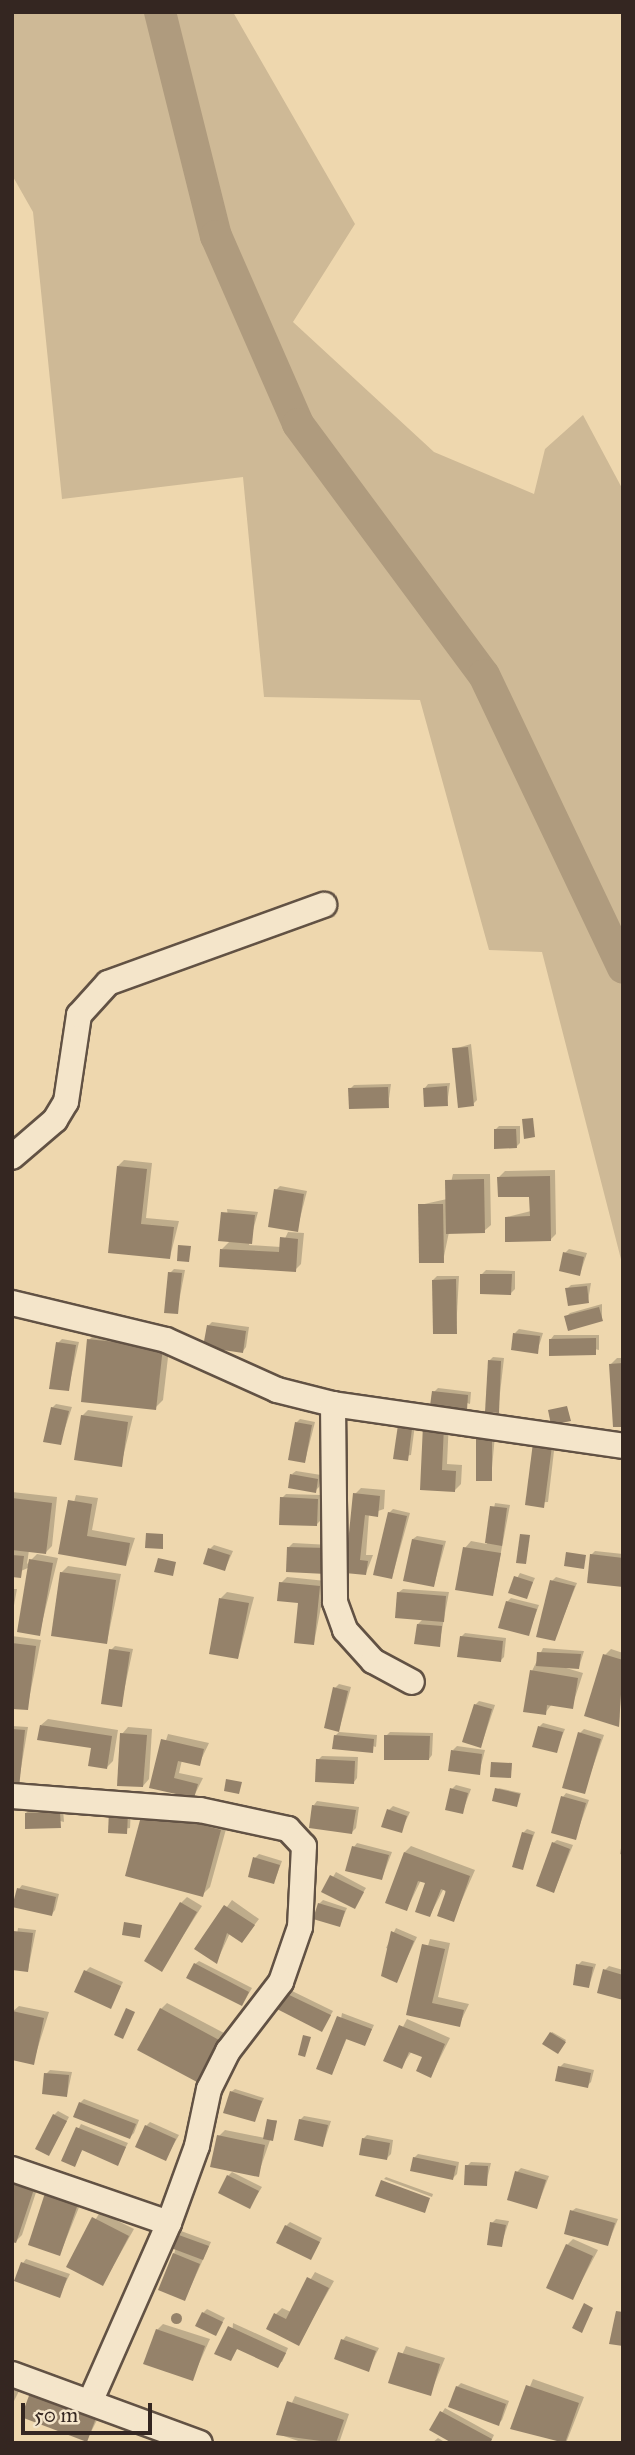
<!DOCTYPE html>
<html>
<head>
<meta charset="utf-8">
<style>
	body { margin:0 }
	#map { position:relative; width:635px; height:2455px; overflow:hidden; background:#eed7ae; font-family:"IM FELL Great Primer",serif }
	div>[style] { position:absolute }
	.green>* { inset:0; background:#ceb996 }
	.shadow>* { inset:0; background:#0003 }
	.river>* { height:32px; margin:-16px; padding:0 16px; transform-origin:16px; border-radius:16px; background:#af9b7e }
	.building>* { inset:0; background:#95826a }
	.round { border-radius:50% }
	.roads { filter:drop-shadow(2px 0 #625244) drop-shadow(-2px 0 #625244) drop-shadow(0 2px #625244) drop-shadow(0 -2px #625244) }
	.minor>* { height:24px; margin:-12px; padding:0 12px; transform-origin:12px; border-radius:12px; background:#f4e5ca }
	span { translate:-50% -50%; white-space:nowrap; text-align:center; line-height:1.15; -webkit-text-stroke:6px #f4e5ca; paint-order:stroke }
	.frame { position:absolute; inset:0; border:14px solid #342621; pointer-events:none }
	.scale { position:absolute; left:21px; top:2403px; width:131px; height:32px; box-sizing:border-box; border:4px solid #342621; border-top:0; padding-left:9px; font-size:21px; line-height:24px; white-space:nowrap; color:#342621; -webkit-text-stroke:5px #f4e5ca; paint-order:stroke }
</style>
</head>
<body>
<div id="map">
	<div class="green">
		<i style="clip-path:polygon(12px 12px,233px 12px,355px 224px,293px 322px,434px 452px,534px 494px,545px 449px,583px 415px,623px 490px,623px 1267px,542px 952px,489px 950px,420px 700px,264px 697px,243px 477px,62px 499px,33px 212px,12px 175px)"></i>
	</div>
	<div class="shadow">
		<i style="clip-path:polygon(471px 1044px,477px 1100px,473px 1104px,454px 1049px)"></i>
		<i style="clip-path:polygon(450px 1083px,447px 1104px,425px 1088px,428px 1084px)"></i>
		<i style="clip-path:polygon(391px 1084px,388px 1106px,350px 1089px,354px 1085px)"></i>
		<i style="clip-path:polygon(499px 1126px,520px 1126px,520px 1143px,516px 1147px,495px 1130px)"></i>
		<i style="clip-path:polygon(124px 1160px,152px 1163px,146px 1218px,179px 1221px,170px 1257px,110px 1251px,118px 1166px)"></i>
		<i style="clip-path:polygon(555px 1170px,556px 1234px,550px 1240px,507px 1217px,531px 1211px,531px 1195px,499px 1177px,505px 1171px)"></i>
		<i style="clip-path:polygon(453px 1174px,490px 1174px,491px 1225px,484px 1231px,449px 1232px,443px 1261px,420px 1205px,447px 1199px)"></i>
		<i style="clip-path:polygon(280px 1186px,307px 1191px,297px 1230px,276px 1190px)"></i>
		<i style="clip-path:polygon(227px 1209px,258px 1212px,249px 1245px,281px 1247px,288px 1232px,304px 1233px,301px 1264px,295px 1270px,222px 1249px,231px 1240px)"></i>
		<i style="clip-path:polygon(569px 1249px,587px 1253px,580px 1274px,565px 1253px)"></i>
		<i style="clip-path:polygon(174px 1269px,185px 1270px,177px 1312px,170px 1273px)"></i>
		<i style="clip-path:polygon(486px 1270px,515px 1271px,515px 1289px,511px 1293px,482px 1274px)"></i>
		<i style="clip-path:polygon(437px 1276px,459px 1276px,456px 1332px,433px 1280px)"></i>
		<i style="clip-path:polygon(591px 1283px,588px 1301px,567px 1289px,571px 1285px)"></i>
		<i style="clip-path:polygon(602px 1304px,602px 1319px,566px 1317px,570px 1313px)"></i>
		<i style="clip-path:polygon(212px 1322px,249px 1327px,246px 1347px,243px 1351px,208px 1326px)"></i>
		<i style="clip-path:polygon(519px 1329px,543px 1333px,537px 1352px,515px 1333px)"></i>
		<i style="clip-path:polygon(97px 1332px,170px 1340px,163px 1400px,155px 1408px,89px 1340px)"></i>
		<i style="clip-path:polygon(554px 1335px,599px 1335px,599px 1350px,551px 1339px)"></i>
		<i style="clip-path:polygon(62px 1339px,79px 1342px,68px 1390px,58px 1343px)"></i>
		<i style="clip-path:polygon(493px 1357px,504px 1358px,498px 1411px,489px 1361px)"></i>
		<i style="clip-path:polygon(617px 1358px,623px 1358px,623px 1425px,611px 1364px)"></i>
		<i style="clip-path:polygon(438px 1388px,471px 1392px,470px 1404px,434px 1392px)"></i>
		<i style="clip-path:polygon(56px 1404px,72px 1407px,60px 1443px,52px 1408px)"></i>
		<i style="clip-path:polygon(88px 1410px,133px 1416px,121px 1465px,82px 1416px)"></i>
		<i style="clip-path:polygon(416px 1417px,411px 1455px,395px 1458px)"></i>
		<i style="clip-path:polygon(300px 1419px,315px 1422px,305px 1461px,296px 1423px)"></i>
		<i style="clip-path:polygon(449px 1420px,447px 1464px,462px 1465px,461px 1484px,455px 1490px,422px 1489px,425px 1426px)"></i>
		<i style="clip-path:polygon(556px 1434px,548px 1502px,527px 1503px)"></i>
		<i style="clip-path:polygon(481px 1435px,495px 1435px,491px 1479px,477px 1438px)"></i>
		<i style="clip-path:polygon(296px 1471px,321px 1475px,319px 1487px,315px 1491px,292px 1474px)"></i>
		<i style="clip-path:polygon(361px 1488px,385px 1490px,384px 1509px,369px 1514px,366px 1555px,373px 1555px,366px 1573px,347px 1572px,355px 1494px)"></i>
		<i style="clip-path:polygon(12px 1492px,57px 1497px,52px 1546px,46px 1552px,29px 1550px,27px 1564px,37px 1554px,58px 1558px,39px 1635px,30px 1567px,12px 1575px)"></i>
		<i style="clip-path:polygon(286px 1494px,321px 1495px,320px 1521px,316px 1525px,282px 1498px)"></i>
		<i style="clip-path:polygon(76px 1495px,98px 1498px,92px 1530px,135px 1538px,126px 1565px,60px 1553px)"></i>
		<i style="clip-path:polygon(495px 1503px,510px 1505px,493px 1594px,465px 1548px,471px 1541px,487px 1544px)"></i>
		<i style="clip-path:polygon(393px 1509px,410px 1513px,392px 1577px,389px 1513px)"></i>
		<i style="clip-path:polygon(417px 1536px,446px 1541px,434px 1585px,413px 1539px)"></i>
		<i style="clip-path:polygon(293px 1543px,330px 1545px,329px 1568px,289px 1547px)"></i>
		<i style="clip-path:polygon(214px 1545px,233px 1551px,225px 1569px,210px 1549px)"></i>
		<i style="clip-path:polygon(595px 1551px,623px 1554px,623px 1585px,591px 1555px)"></i>
		<i style="clip-path:polygon(68px 1566px,121px 1574px,107px 1642px,61px 1573px)"></i>
		<i style="clip-path:polygon(520px 1573px,535px 1578px,526px 1597px,510px 1591px)"></i>
		<i style="clip-path:polygon(287px 1577px,326px 1581px,314px 1643px,300px 1601px,281px 1583px)"></i>
		<i style="clip-path:polygon(556px 1577px,577px 1583px,554px 1640px,552px 1581px)"></i>
		<i style="clip-path:polygon(12px 1589px,17px 1589px,12px 1616px)"></i>
		<i style="clip-path:polygon(403px 1589px,449px 1592px,439px 1645px,418px 1624px,424px 1618px,399px 1592px)"></i>
		<i style="clip-path:polygon(227px 1592px,254px 1597px,238px 1658px,221px 1598px)"></i>
		<i style="clip-path:polygon(511px 1598px,539px 1605px,528px 1634px,507px 1602px)"></i>
		<i style="clip-path:polygon(465px 1633px,506px 1638px,504px 1657px,500px 1661px,461px 1637px)"></i>
		<i style="clip-path:polygon(12px 1636px,41px 1640px,27px 1709px,12px 1707px)"></i>
		<i style="clip-path:polygon(115px 1646px,133px 1649px,121px 1705px,111px 1650px)"></i>
		<i style="clip-path:polygon(543px 1648px,584px 1651px,579px 1667px,556px 1665px,583px 1673px,572px 1707px,552px 1704px,545px 1713px,532px 1671px)"></i>
		<i style="clip-path:polygon(611px 1649px,623px 1653px,619px 1725px,605px 1655px)"></i>
		<i style="clip-path:polygon(339px 1684px,351px 1687px,339px 1730px,335px 1688px)"></i>
		<i style="clip-path:polygon(479px 1701px,495px 1705px,481px 1746px,475px 1705px)"></i>
		<i style="clip-path:polygon(48px 1719px,118px 1730px,113px 1761px,107px 1767px,93px 1747px,41px 1725px)"></i>
		<i style="clip-path:polygon(543px 1723px,565px 1729px,556px 1751px,540px 1726px)"></i>
		<i style="clip-path:polygon(12px 1726px,28px 1727px,18px 1786px,12px 1786px)"></i>
		<i style="clip-path:polygon(128px 1727px,152px 1729px,149px 1779px,143px 1786px,122px 1734px)"></i>
		<i style="clip-path:polygon(584px 1729px,604px 1735px,584px 1792px,580px 1733px)"></i>
		<i style="clip-path:polygon(339px 1732px,377px 1735px,376px 1747px,335px 1736px)"></i>
		<i style="clip-path:polygon(390px 1732px,433px 1733px,432px 1755px,429px 1759px,386px 1736px)"></i>
		<i style="clip-path:polygon(168px 1734px,209px 1743px,199px 1764px,182px 1760px,179px 1773px,203px 1778px,194px 1796px,151px 1787px)"></i>
		<i style="clip-path:polygon(457px 1746px,485px 1750px,479px 1773px,453px 1750px)"></i>
		<i style="clip-path:polygon(322px 1756px,358px 1757px,357px 1778px,354px 1782px,318px 1760px)"></i>
		<i style="clip-path:polygon(456px 1785px,471px 1789px,462px 1813px,452px 1789px)"></i>
		<i style="clip-path:polygon(498px 1788px,521px 1793px,518px 1803px,517px 1805px)"></i>
		<i style="clip-path:polygon(566px 1793px,589px 1800px,575px 1838px,563px 1797px)"></i>
		<i style="clip-path:polygon(317px 1801px,359px 1807px,356px 1828px,352px 1832px,314px 1805px)"></i>
		<i style="clip-path:polygon(153px 1802px,228px 1822px,210px 1887px,202px 1895px)"></i>
		<i style="clip-path:polygon(393px 1806px,410px 1812px,401px 1831px,389px 1810px)"></i>
		<i style="clip-path:polygon(30px 1809px,63px 1809px,64px 1822px,26px 1813px)"></i>
		<i style="clip-path:polygon(131px 1809px,130px 1828px,110px 1831px)"></i>
		<i style="clip-path:polygon(527px 1829px,535px 1832px,522px 1868px,523px 1833px)"></i>
		<i style="clip-path:polygon(623px 1837px,623px 1855px,620px 1854px)"></i>
		<i style="clip-path:polygon(557px 1840px,573px 1845px,554px 1891px,553px 1843px)"></i>
		<i style="clip-path:polygon(357px 1843px,392px 1852px,382px 1878px,354px 1847px)"></i>
		<i style="clip-path:polygon(411px 1846px,475px 1870px,453px 1920px,444px 1888px,430px 1915px,427px 1882px,421px 1880px,407px 1909px,405px 1852px)"></i>
		<i style="clip-path:polygon(259px 1854px,282px 1861px,274px 1882px,255px 1858px)"></i>
		<i style="clip-path:polygon(336px 1872px,366px 1888px,354px 1907px,324px 1892px)"></i>
		<i style="clip-path:polygon(22px 1885px,59px 1894px,55px 1910px,52px 1914px,19px 1889px)"></i>
		<i style="clip-path:polygon(187px 1897px,202px 1906px,162px 1969px,181px 1903px)"></i>
		<i style="clip-path:polygon(232px 1900px,259px 1919px,242px 1941px,230px 1933px,217px 1961px,197px 1948px)"></i>
		<i style="clip-path:polygon(323px 1900px,347px 1908px,340px 1925px,319px 1904px)"></i>
		<i style="clip-path:polygon(18px 1928px,36px 1930px,28px 1970px,12px 1968px)"></i>
		<i style="clip-path:polygon(396px 1928px,417px 1937px,396px 1981px,393px 1951px,386px 1948px)"></i>
		<i style="clip-path:polygon(430px 1939px,450px 1943px,438px 1997px,469px 2004px,459px 2025px,408px 2013px)"></i>
		<i style="clip-path:polygon(199px 1961px,252px 1988px,245px 2000px,242px 2004px,195px 1964px)"></i>
		<i style="clip-path:polygon(582px 1961px,596px 1964px,589px 1986px,578px 1965px)"></i>
		<i style="clip-path:polygon(609px 1966px,623px 1970px,623px 1998px,605px 1970px)"></i>
		<i style="clip-path:polygon(90px 1967px,123px 1982px,110px 2007px,86px 1971px)"></i>
		<i style="clip-path:polygon(288px 1989px,333px 2011px,322px 2030px,277px 2007px)"></i>
		<i style="clip-path:polygon(167px 2003px,224px 2033px,196px 2080px,161px 2009px)"></i>
		<i style="clip-path:polygon(19px 2006px,49px 2012px,33px 2063px,12px 2012px)"></i>
		<i style="clip-path:polygon(342px 2013px,374px 2025px,365px 2044px,347px 2038px,332px 2073px)"></i>
		<i style="clip-path:polygon(407px 2019px,450px 2038px,431px 2076px,424px 2056px,412px 2051px,401px 2067px,386px 2060px)"></i>
		<i style="clip-path:polygon(552px 2032px,566px 2040px,559px 2050px,551px 2033px)"></i>
		<i style="clip-path:polygon(564px 2063px,594px 2070px,591px 2082px,587px 2086px,560px 2067px)"></i>
		<i style="clip-path:polygon(50px 2070px,72px 2072px,67px 2095px,46px 2074px)"></i>
		<i style="clip-path:polygon(235px 2089px,264px 2098px,254px 2120px,231px 2092px)"></i>
		<i style="clip-path:polygon(84px 2099px,139px 2120px,134px 2133px,130px 2137px,80px 2103px)"></i>
		<i style="clip-path:polygon(58px 2111px,69px 2117px,49px 2154px,54px 2115px)"></i>
		<i style="clip-path:polygon(304px 2116px,331px 2121px,323px 2145px,300px 2120px)"></i>
		<i style="clip-path:polygon(268px 2120px,277px 2120px,258px 2175px,219px 2136px,225px 2130px,265px 2138px)"></i>
		<i style="clip-path:polygon(150px 2122px,179px 2135px,166px 2158px,146px 2126px)"></i>
		<i style="clip-path:polygon(81px 2124px,128px 2143px,117px 2164px,83px 2149px,74px 2165px,63px 2160px)"></i>
		<i style="clip-path:polygon(367px 2135px,393px 2140px,391px 2154px,387px 2158px,363px 2139px)"></i>
		<i style="clip-path:polygon(418px 2154px,459px 2162px,457px 2174px,453px 2178px,414px 2158px)"></i>
		<i style="clip-path:polygon(471px 2162px,491px 2163px,486px 2184px,467px 2166px)"></i>
		<i style="clip-path:polygon(521px 2168px,549px 2176px,537px 2207px,517px 2172px)"></i>
		<i style="clip-path:polygon(232px 2172px,262px 2187px,250px 2206px,228px 2176px)"></i>
		<i style="clip-path:polygon(42px 2174px,22px 2235px,16px 2241px,12px 2203px)"></i>
		<i style="clip-path:polygon(386px 2177px,433px 2194px,432px 2197px,384px 2179px)"></i>
		<i style="clip-path:polygon(54px 2185px,84px 2195px,60px 2254px)"></i>
		<i style="clip-path:polygon(576px 2208px,618px 2219px,608px 2244px,572px 2211px)"></i>
		<i style="clip-path:polygon(100px 2212px,134px 2229px,103px 2284px,68px 2266px)"></i>
		<i style="clip-path:polygon(496px 2219px,509px 2221px,501px 2245px,492px 2223px)"></i>
		<i style="clip-path:polygon(290px 2222px,322px 2238px,311px 2258px,286px 2226px)"></i>
		<i style="clip-path:polygon(181px 2231px,211px 2242px,185px 2299px,174px 2254px)"></i>
		<i style="clip-path:polygon(573px 2239px,598px 2250px,573px 2297px,567px 2245px)"></i>
		<i style="clip-path:polygon(26px 2259px,70px 2274px,59px 2296px,23px 2263px)"></i>
		<i style="clip-path:polygon(315px 2272px,334px 2281px,299px 2343px,276px 2314px,282px 2308px,291px 2312px)"></i>
		<i style="clip-path:polygon(207px 2309px,225px 2318px,215px 2334px,203px 2313px)"></i>
		<i style="clip-path:polygon(233px 2323px,288px 2348px,282px 2362px,238px 2347px,230px 2359px)"></i>
		<i style="clip-path:polygon(163px 2324px,210px 2339px,192px 2379px,157px 2330px)"></i>
		<i style="clip-path:polygon(346px 2336px,379px 2348px,368px 2370px,343px 2340px)"></i>
		<i style="clip-path:polygon(406px 2346px,445px 2358px,430px 2394px,390px 2382px)"></i>
		<i style="clip-path:polygon(533px 2379px,584px 2397px,566px 2443px,513px 2428px)"></i>
		<i style="clip-path:polygon(461px 2383px,509px 2401px,502px 2420px,498px 2424px,457px 2387px)"></i>
		<i style="clip-path:polygon(12px 2386px,20px 2389px,12px 2405px)"></i>
		<i style="clip-path:polygon(295px 2396px,349px 2414px,339px 2443px,304px 2443px,278px 2434px)"></i>
		<i style="clip-path:polygon(445px 2408px,494px 2435px,490px 2443px,455px 2443px,431px 2430px)"></i>
		<i style="clip-path:polygon(101px 2412px,87px 2440px,23px 2416px)"></i>
		<i style="clip-path:polygon(438px 2438px,446px 2443px,432px 2443px)"></i>
	</div>
	<div class="river">
		<i style="left:160px;top:12px;width:231px;rotate:76deg"></i>
		<i style="left:216px;top:236px;width:205px;rotate:66.4deg"></i>
		<i style="left:298px;top:424px;width:312px;rotate:53.5deg"></i>
		<i style="left:484px;top:675px;width:324px;rotate:64.6deg"></i>
	</div>
	<div class="building">
		<i style="clip-path:polygon(468px 1047px,474px 1106px,458px 1108px,452px 1048px)"></i>
		<i style="clip-path:polygon(447px 1086px,448px 1106px,424px 1107px,423px 1088px)"></i>
		<i style="clip-path:polygon(388px 1087px,389px 1108px,349px 1109px,348px 1088px)"></i>
		<i style="clip-path:polygon(533px 1118px,535px 1137px,524px 1139px,522px 1119px)"></i>
		<i style="clip-path:polygon(494px 1129px,516px 1129px,517px 1148px,494px 1149px)"></i>
		<i style="clip-path:polygon(117px 1166px,147px 1169px,141px 1224px,174px 1227px,170px 1259px,108px 1253px)"></i>
		<i style="clip-path:polygon(550px 1176px,551px 1241px,505px 1242px,505px 1217px,530px 1216px,529px 1197px,498px 1197px,497px 1177px)"></i>
		<i style="clip-path:polygon(484px 1179px,485px 1233px,446px 1234px,445px 1180px)"></i>
		<i style="clip-path:polygon(274px 1189px,304px 1194px,298px 1232px,268px 1227px)"></i>
		<i style="clip-path:polygon(418px 1204px,443px 1204px,444px 1263px,419px 1263px)"></i>
		<i style="clip-path:polygon(221px 1212px,255px 1215px,252px 1244px,218px 1241px)"></i>
		<i style="clip-path:polygon(280px 1237px,298px 1239px,296px 1272px,219px 1267px,220px 1249px,279px 1252px)"></i>
		<i style="clip-path:polygon(178px 1245px,191px 1246px,189px 1262px,177px 1261px)"></i>
		<i style="clip-path:polygon(563px 1252px,584px 1257px,580px 1276px,559px 1271px)"></i>
		<i style="clip-path:polygon(168px 1272px,182px 1273px,178px 1314px,164px 1313px)"></i>
		<i style="clip-path:polygon(480px 1274px,512px 1274px,511px 1295px,480px 1294px)"></i>
		<i style="clip-path:polygon(456px 1279px,457px 1334px,433px 1334px,432px 1280px)"></i>
		<i style="clip-path:polygon(587px 1286px,589px 1303px,568px 1306px,565px 1288px)"></i>
		<i style="clip-path:polygon(599px 1307px,603px 1321px,568px 1331px,564px 1316px)"></i>
		<i style="clip-path:polygon(207px 1325px,246px 1331px,243px 1353px,203px 1347px)"></i>
		<i style="clip-path:polygon(513px 1333px,540px 1336px,538px 1354px,511px 1350px)"></i>
		<i style="clip-path:polygon(596px 1338px,596px 1355px,549px 1356px,549px 1339px)"></i>
		<i style="clip-path:polygon(87px 1339px,163px 1347px,156px 1410px,81px 1402px)"></i>
		<i style="clip-path:polygon(56px 1342px,76px 1345px,69px 1391px,49px 1389px)"></i>
		<i style="clip-path:polygon(488px 1360px,501px 1361px,499px 1413px,485px 1412px)"></i>
		<i style="clip-path:polygon(623px 1363px,623px 1427px,613px 1427px,609px 1364px)"></i>
		<i style="clip-path:polygon(432px 1391px,468px 1395px,467px 1410px,430px 1406px)"></i>
		<i style="clip-path:polygon(567px 1406px,571px 1421px,551px 1425px,548px 1410px)"></i>
		<i style="clip-path:polygon(51px 1407px,69px 1411px,61px 1445px,43px 1442px)"></i>
		<i style="clip-path:polygon(81px 1415px,128px 1422px,122px 1467px,74px 1460px)"></i>
		<i style="clip-path:polygon(399px 1418px,413px 1420px,408px 1461px,393px 1459px)"></i>
		<i style="clip-path:polygon(295px 1422px,312px 1425px,305px 1463px,288px 1460px)"></i>
		<i style="clip-path:polygon(423px 1425px,444px 1426px,442px 1470px,456px 1471px,455px 1492px,420px 1490px)"></i>
		<i style="clip-path:polygon(534px 1435px,553px 1438px,544px 1508px,525px 1505px)"></i>
		<i style="clip-path:polygon(476px 1438px,492px 1438px,492px 1481px,476px 1481px)"></i>
		<i style="clip-path:polygon(290px 1474px,318px 1479px,316px 1493px,288px 1488px)"></i>
		<i style="clip-path:polygon(353px 1493px,380px 1496px,378px 1517px,365px 1515px,360px 1560px,368px 1561px,366px 1575px,345px 1573px)"></i>
		<i style="clip-path:polygon(280px 1497px,318px 1499px,317px 1526px,279px 1525px)"></i>
		<i style="clip-path:polygon(12px 1498px,52px 1503px,46px 1554px,12px 1550px)"></i>
		<i style="clip-path:polygon(68px 1500px,92px 1504px,87px 1536px,130px 1543px,126px 1566px,58px 1554px)"></i>
		<i style="clip-path:polygon(490px 1506px,507px 1508px,502px 1546px,485px 1543px)"></i>
		<i style="clip-path:polygon(388px 1512px,407px 1516px,392px 1579px,373px 1575px)"></i>
		<i style="clip-path:polygon(146px 1533px,163px 1534px,163px 1549px,145px 1548px)"></i>
		<i style="clip-path:polygon(520px 1534px,530px 1535px,526px 1564px,516px 1563px)"></i>
		<i style="clip-path:polygon(412px 1539px,443px 1545px,434px 1587px,403px 1581px)"></i>
		<i style="clip-path:polygon(287px 1547px,327px 1548px,326px 1574px,286px 1572px)"></i>
		<i style="clip-path:polygon(463px 1547px,501px 1553px,493px 1596px,455px 1590px)"></i>
		<i style="clip-path:polygon(208px 1548px,230px 1555px,225px 1571px,203px 1564px)"></i>
		<i style="clip-path:polygon(566px 1552px,586px 1555px,584px 1569px,564px 1566px)"></i>
		<i style="clip-path:polygon(590px 1554px,623px 1558px,623px 1587px,587px 1583px)"></i>
		<i style="clip-path:polygon(12px 1555px,24px 1556px,21px 1578px,12px 1577px)"></i>
		<i style="clip-path:polygon(158px 1558px,176px 1562px,173px 1576px,154px 1572px)"></i>
		<i style="clip-path:polygon(29px 1559px,53px 1563px,40px 1636px,17px 1632px)"></i>
		<i style="clip-path:polygon(60px 1572px,116px 1580px,107px 1644px,51px 1636px)"></i>
		<i style="clip-path:polygon(514px 1576px,533px 1582px,527px 1599px,508px 1593px)"></i>
		<i style="clip-path:polygon(550px 1580px,575px 1586px,555px 1641px,536px 1637px)"></i>
		<i style="clip-path:polygon(279px 1582px,320px 1586px,314px 1645px,294px 1643px,298px 1603px,277px 1601px)"></i>
		<i style="clip-path:polygon(397px 1592px,446px 1596px,444px 1622px,395px 1618px)"></i>
		<i style="clip-path:polygon(219px 1598px,249px 1603px,238px 1659px,209px 1654px)"></i>
		<i style="clip-path:polygon(506px 1601px,537px 1609px,529px 1636px,498px 1628px)"></i>
		<i style="clip-path:polygon(417px 1624px,442px 1626px,440px 1647px,414px 1644px)"></i>
		<i style="clip-path:polygon(460px 1636px,503px 1641px,501px 1662px,457px 1657px)"></i>
		<i style="clip-path:polygon(12px 1643px,36px 1646px,28px 1710px,12px 1709px)"></i>
		<i style="clip-path:polygon(109px 1649px,130px 1652px,122px 1707px,101px 1704px)"></i>
		<i style="clip-path:polygon(537px 1652px,581px 1654px,579px 1669px,536px 1666px)"></i>
		<i style="clip-path:polygon(603px 1654px,623px 1660px,619px 1727px,584px 1716px)"></i>
		<i style="clip-path:polygon(530px 1670px,578px 1678px,573px 1709px,547px 1705px,546px 1715px,523px 1712px)"></i>
		<i style="clip-path:polygon(333px 1687px,348px 1691px,339px 1732px,324px 1728px)"></i>
		<i style="clip-path:polygon(474px 1704px,492px 1709px,481px 1748px,462px 1742px)"></i>
		<i style="clip-path:polygon(40px 1725px,112px 1736px,107px 1769px,88px 1766px,91px 1748px,37px 1740px)"></i>
		<i style="clip-path:polygon(538px 1726px,563px 1732px,557px 1753px,532px 1747px)"></i>
		<i style="clip-path:polygon(12px 1729px,25px 1730px,19px 1788px,12px 1787px)"></i>
		<i style="clip-path:polygon(578px 1732px,601px 1739px,585px 1794px,562px 1788px)"></i>
		<i style="clip-path:polygon(120px 1733px,147px 1735px,143px 1787px,117px 1786px)"></i>
		<i style="clip-path:polygon(334px 1735px,374px 1739px,373px 1753px,332px 1749px)"></i>
		<i style="clip-path:polygon(384px 1735px,430px 1736px,429px 1760px,384px 1760px)"></i>
		<i style="clip-path:polygon(161px 1739px,204px 1749px,200px 1766px,178px 1761px,174px 1778px,198px 1784px,194px 1798px,149px 1788px)"></i>
		<i style="clip-path:polygon(451px 1750px,482px 1754px,480px 1775px,448px 1771px)"></i>
		<i style="clip-path:polygon(316px 1759px,355px 1761px,354px 1784px,315px 1782px)"></i>
		<i style="clip-path:polygon(491px 1762px,512px 1763px,511px 1778px,490px 1777px)"></i>
		<i style="clip-path:polygon(226px 1779px,242px 1782px,239px 1794px,224px 1791px)"></i>
		<i style="clip-path:polygon(450px 1788px,468px 1793px,463px 1814px,445px 1810px)"></i>
		<i style="clip-path:polygon(495px 1788px,520px 1794px,517px 1807px,492px 1801px)"></i>
		<i style="clip-path:polygon(561px 1796px,586px 1803px,576px 1840px,551px 1833px)"></i>
		<i style="clip-path:polygon(312px 1805px,356px 1810px,352px 1834px,309px 1828px)"></i>
		<i style="clip-path:polygon(143px 1809px,221px 1830px,203px 1897px,125px 1876px)"></i>
		<i style="clip-path:polygon(387px 1809px,407px 1816px,402px 1833px,381px 1827px)"></i>
		<i style="clip-path:polygon(109px 1811px,128px 1812px,127px 1834px,108px 1833px)"></i>
		<i style="clip-path:polygon(60px 1812px,61px 1828px,25px 1829px,25px 1813px)"></i>
		<i style="clip-path:polygon(522px 1832px,533px 1835px,523px 1870px,512px 1867px)"></i>
		<i style="clip-path:polygon(552px 1842px,570px 1849px,554px 1893px,536px 1886px)"></i>
		<i style="clip-path:polygon(352px 1846px,389px 1855px,382px 1880px,345px 1871px)"></i>
		<i style="clip-path:polygon(404px 1852px,470px 1876px,454px 1922px,437px 1916px,446px 1891px,441px 1889px,430px 1917px,415px 1912px,425px 1883px,418px 1881px,407px 1911px,385px 1903px)"></i>
		<i style="clip-path:polygon(253px 1857px,280px 1865px,274px 1884px,248px 1877px)"></i>
		<i style="clip-path:polygon(330px 1875px,364px 1892px,355px 1909px,321px 1892px)"></i>
		<i style="clip-path:polygon(17px 1888px,56px 1897px,52px 1916px,12px 1907px)"></i>
		<i style="clip-path:polygon(180px 1902px,197px 1912px,162px 1972px,144px 1961px)"></i>
		<i style="clip-path:polygon(318px 1903px,345px 1911px,340px 1927px,313px 1919px)"></i>
		<i style="clip-path:polygon(224px 1905px,255px 1925px,242px 1943px,227px 1933px,217px 1964px,194px 1949px)"></i>
		<i style="clip-path:polygon(124px 1922px,142px 1925px,140px 1938px,122px 1935px)"></i>
		<i style="clip-path:polygon(13px 1931px,33px 1933px,28px 1972px,12px 1970px)"></i>
		<i style="clip-path:polygon(391px 1931px,414px 1941px,397px 1983px,381px 1976px)"></i>
		<i style="clip-path:polygon(422px 1944px,445px 1949px,432px 2003px,464px 2010px,460px 2027px,406px 2015px)"></i>
		<i style="clip-path:polygon(194px 1963px,249px 1992px,242px 2006px,186px 1978px)"></i>
		<i style="clip-path:polygon(576px 1964px,593px 1967px,589px 1988px,573px 1985px)"></i>
		<i style="clip-path:polygon(603px 1969px,623px 1975px,623px 2000px,597px 1993px)"></i>
		<i style="clip-path:polygon(84px 1970px,121px 1986px,111px 2009px,74px 1992px)"></i>
		<i style="clip-path:polygon(283px 1992px,331px 2015px,322px 2032px,275px 2008px)"></i>
		<i style="clip-path:polygon(126px 2008px,135px 2012px,123px 2039px,114px 2035px)"></i>
		<i style="clip-path:polygon(160px 2008px,219px 2040px,197px 2082px,137px 2050px)"></i>
		<i style="clip-path:polygon(12px 2011px,44px 2018px,34px 2065px,12px 2060px)"></i>
		<i style="clip-path:polygon(337px 2016px,372px 2029px,365px 2046px,346px 2039px,332px 2075px,316px 2069px)"></i>
		<i style="clip-path:polygon(399px 2025px,445px 2044px,431px 2078px,416px 2071px,422px 2057px,409px 2052px,402px 2069px,383px 2061px)"></i>
		<i style="clip-path:polygon(550px 2032px,566px 2042px,558px 2054px,542px 2044px)"></i>
		<i style="clip-path:polygon(303px 2035px,311px 2037px,305px 2057px,298px 2055px)"></i>
		<i style="clip-path:polygon(558px 2066px,591px 2073px,588px 2088px,555px 2081px)"></i>
		<i style="clip-path:polygon(44px 2073px,69px 2075px,67px 2097px,42px 2094px)"></i>
		<i style="clip-path:polygon(230px 2091px,262px 2101px,255px 2122px,223px 2113px)"></i>
		<i style="clip-path:polygon(79px 2102px,136px 2124px,130px 2139px,73px 2117px)"></i>
		<i style="clip-path:polygon(53px 2114px,67px 2121px,49px 2156px,35px 2149px)"></i>
		<i style="clip-path:polygon(267px 2119px,277px 2121px,273px 2141px,263px 2139px)"></i>
		<i style="clip-path:polygon(299px 2119px,328px 2125px,323px 2147px,294px 2140px)"></i>
		<i style="clip-path:polygon(145px 2125px,176px 2139px,166px 2161px,135px 2147px)"></i>
		<i style="clip-path:polygon(76px 2127px,126px 2147px,118px 2166px,82px 2150px,75px 2167px,61px 2161px)"></i>
		<i style="clip-path:polygon(217px 2135px,265px 2145px,259px 2177px,210px 2167px)"></i>
		<i style="clip-path:polygon(362px 2138px,390px 2143px,387px 2160px,359px 2155px)"></i>
		<i style="clip-path:polygon(413px 2157px,456px 2166px,453px 2180px,410px 2171px)"></i>
		<i style="clip-path:polygon(465px 2165px,488px 2166px,487px 2186px,464px 2185px)"></i>
		<i style="clip-path:polygon(515px 2171px,546px 2180px,537px 2209px,507px 2200px)"></i>
		<i style="clip-path:polygon(12px 2172px,37px 2180px,16px 2243px,12px 2242px)"></i>
		<i style="clip-path:polygon(227px 2175px,259px 2191px,250px 2209px,218px 2193px)"></i>
		<i style="clip-path:polygon(381px 2180px,430px 2198px,425px 2213px,375px 2196px)"></i>
		<i style="clip-path:polygon(46px 2190px,79px 2201px,60px 2256px,28px 2245px)"></i>
		<i style="clip-path:polygon(570px 2210px,615px 2223px,608px 2246px,564px 2234px)"></i>
		<i style="clip-path:polygon(92px 2217px,129px 2236px,103px 2286px,66px 2267px)"></i>
		<i style="clip-path:polygon(490px 2222px,506px 2225px,502px 2247px,487px 2245px)"></i>
		<i style="clip-path:polygon(285px 2225px,320px 2242px,311px 2260px,276px 2243px)"></i>
		<i style="clip-path:polygon(176px 2234px,209px 2246px,203px 2260px,171px 2248px)"></i>
		<i style="clip-path:polygon(566px 2244px,593px 2256px,573px 2300px,546px 2288px)"></i>
		<i style="clip-path:polygon(173px 2253px,200px 2264px,185px 2301px,158px 2290px)"></i>
		<i style="clip-path:polygon(21px 2262px,67px 2278px,60px 2298px,14px 2281px)"></i>
		<i style="clip-path:polygon(307px 2277px,329px 2288px,299px 2346px,266px 2329px,274px 2313px,286px 2319px)"></i>
		<i style="clip-path:polygon(584px 2303px,593px 2308px,582px 2333px,572px 2328px)"></i>
		<i style="clip-path:polygon(616px 2311px,623px 2312px,623px 2346px,609px 2344px)"></i>
		<i style="clip-path:polygon(202px 2312px,223px 2322px,216px 2336px,195px 2326px)"></i>
		<i class="round" style="left:170.5px;top:2312.5px;width:11px;height:11px"></i>
		<i style="clip-path:polygon(228px 2326px,286px 2353px,278px 2368px,237px 2349px,231px 2361px,214px 2354px)"></i>
		<i style="clip-path:polygon(156px 2329px,205px 2346px,193px 2381px,143px 2364px)"></i>
		<i style="clip-path:polygon(341px 2339px,376px 2351px,369px 2372px,334px 2359px)"></i>
		<i style="clip-path:polygon(398px 2352px,440px 2364px,431px 2396px,388px 2383px)"></i>
		<i style="clip-path:polygon(526px 2385px,579px 2403px,565px 2443px,510px 2429px)"></i>
		<i style="clip-path:polygon(456px 2386px,506px 2404px,499px 2426px,448px 2407px)"></i>
		<i style="clip-path:polygon(30px 2393px,96px 2418px,87px 2442px,21px 2417px)"></i>
		<i style="clip-path:polygon(287px 2401px,344px 2420px,336px 2443px,276px 2435px)"></i>
		<i style="clip-path:polygon(440px 2411px,492px 2439px,490px 2443px,452px 2443px,429px 2430px)"></i>
	</div>
	<div class="roads">
		<div class="minor">
			<i style="left:12px;top:1157px;width:57px;rotate:-40.7deg"></i>
			<i style="left:55px;top:1120px;width:21px;rotate:-59deg"></i>
			<i style="left:66px;top:1102px;width:88px;rotate:-81.5deg"></i>
			<i style="left:79px;top:1015px;width:43px;rotate:-47.8deg"></i>
			<i style="left:108px;top:983px;width:230px;rotate:-19.9deg"></i>
			<i style="left:12px;top:1303px;width:158px;rotate:13.5deg"></i>
			<i style="left:166px;top:1340px;width:122px;rotate:24.2deg"></i>
			<i style="left:277px;top:1390px;width:58px;rotate:14deg"></i>
			<i style="left:333px;top:1404px;width:293px;rotate:8.2deg"></i>
			<i style="left:333px;top:1404px;width:198px;rotate:89.4deg"></i>
			<i style="left:335px;top:1602px;width:30px;rotate:70deg"></i>
			<i style="left:345px;top:1630px;width:42px;rotate:47.9deg"></i>
			<i style="left:373px;top:1661px;width:44px;rotate:28.3deg"></i>
			<i style="left:12px;top:1796px;width:189px;rotate:4.3deg"></i>
			<i style="left:200px;top:1810px;width:90px;rotate:12.2deg"></i>
			<i style="left:288px;top:1829px;width:23px;rotate:47deg"></i>
			<i style="left:304px;top:1846px;width:81px;rotate:92.8deg"></i>
			<i style="left:300px;top:1927px;width:58px;rotate:109.1deg"></i>
			<i style="left:281px;top:1982px;width:87px;rotate:127.5deg"></i>
			<i style="left:228px;top:2051px;width:42px;rotate:116.6deg"></i>
			<i style="left:209px;top:2089px;width:58px;rotate:101.9deg"></i>
			<i style="left:197px;top:2146px;width:82px;rotate:110deg"></i>
			<i style="left:169px;top:2223px;width:193px;rotate:113.8deg"></i>
			<i style="left:12px;top:2169px;width:166px;rotate:19deg"></i>
			<i style="left:12px;top:2374px;width:200px;rotate:20.2deg"></i>
		</div>
	</div>
	<div class="frame"></div>
	<div class="scale">50 m</div>
</div>
</body>
</html>
